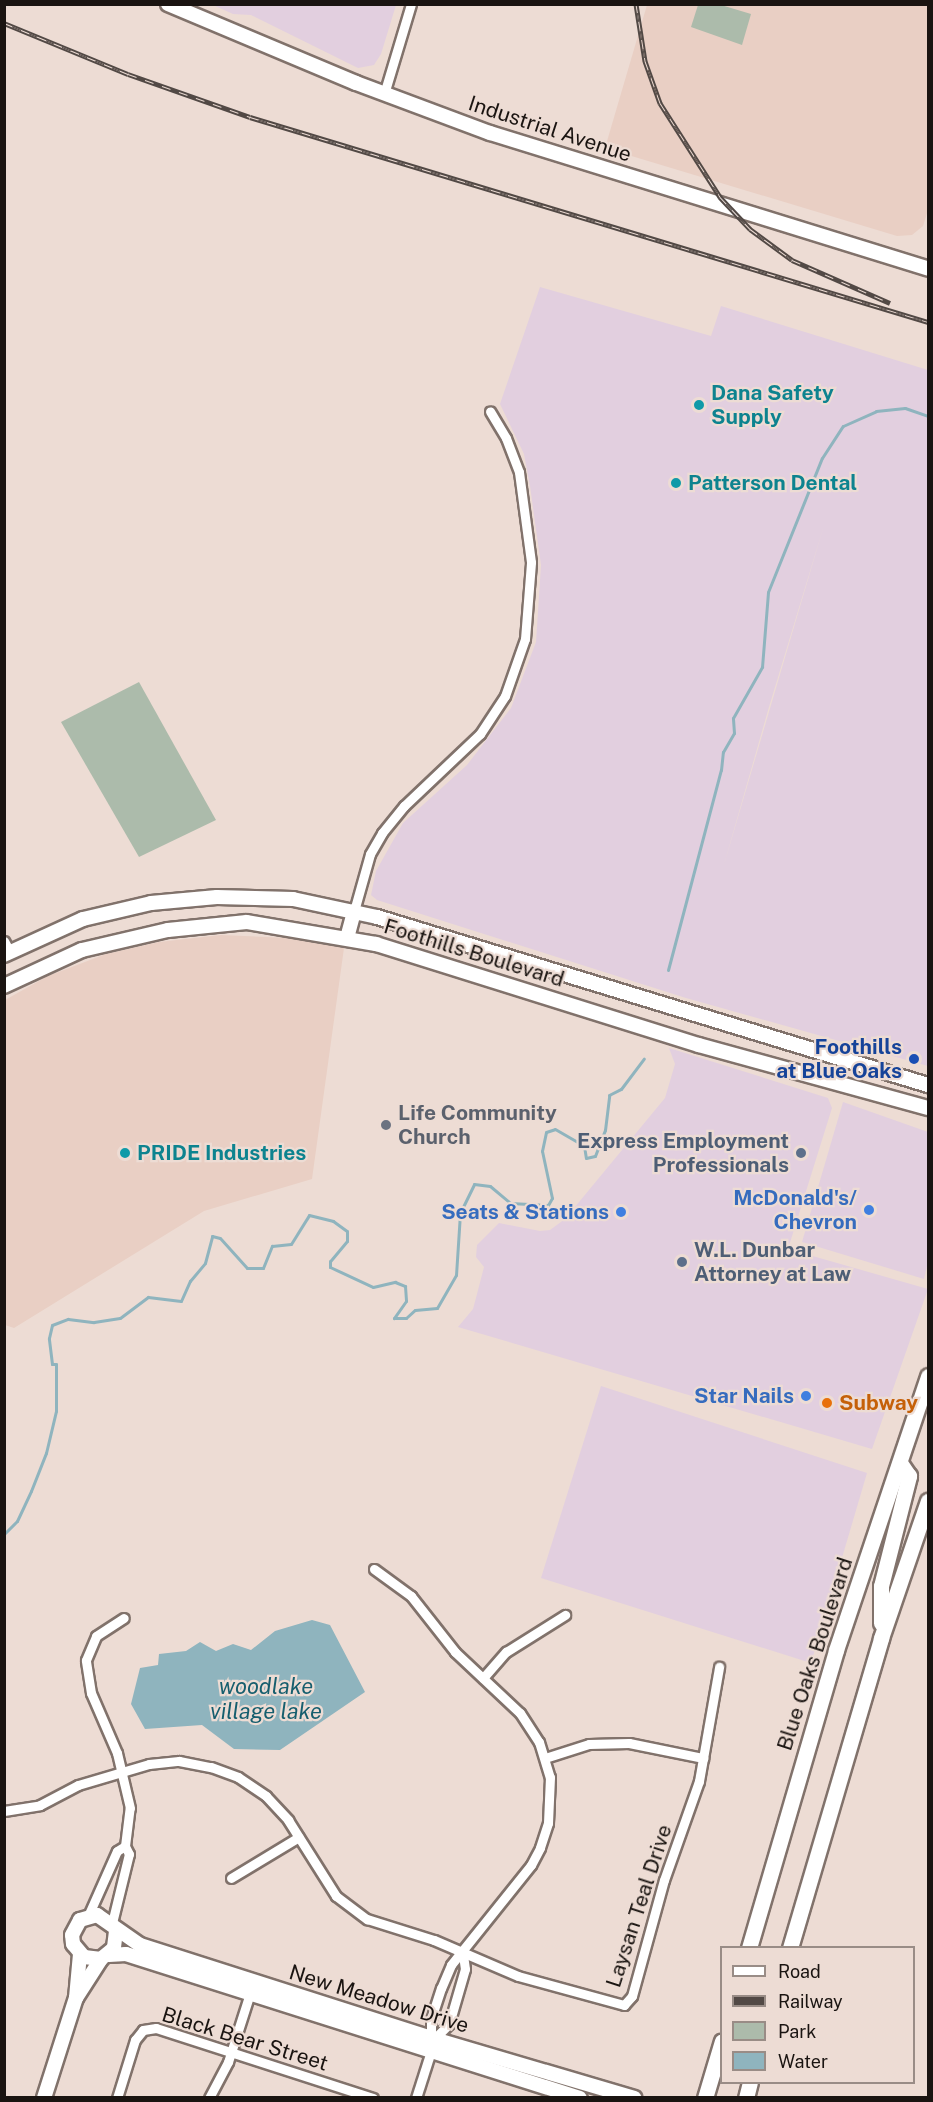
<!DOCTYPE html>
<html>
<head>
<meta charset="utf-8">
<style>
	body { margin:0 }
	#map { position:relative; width:933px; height:2102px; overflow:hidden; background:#eddcd4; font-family:"Public Sans",sans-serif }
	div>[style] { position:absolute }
	.commercial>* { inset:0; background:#e2cfdf }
	.built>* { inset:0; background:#e9cfc4 }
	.green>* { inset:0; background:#acbbab }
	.water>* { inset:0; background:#8fb4be }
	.stream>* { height:3px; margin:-1.5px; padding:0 1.5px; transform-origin:1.5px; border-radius:1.5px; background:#8fb4be }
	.roads { filter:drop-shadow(2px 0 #81726b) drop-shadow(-2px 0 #81726b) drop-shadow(0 2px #81726b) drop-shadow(0 -2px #81726b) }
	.street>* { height:9px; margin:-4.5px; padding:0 4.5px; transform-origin:4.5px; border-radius:4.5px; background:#fff }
	.secondary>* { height:14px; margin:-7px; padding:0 7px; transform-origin:7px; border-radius:7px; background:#fff }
	.primary>* { height:15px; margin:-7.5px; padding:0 7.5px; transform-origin:7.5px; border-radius:7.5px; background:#fff }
	.rail>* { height:5px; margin-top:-2.5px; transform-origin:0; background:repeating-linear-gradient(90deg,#eddcd4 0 9px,#524945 0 18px); box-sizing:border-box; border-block:2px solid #524945 }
	.dots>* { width:16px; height:16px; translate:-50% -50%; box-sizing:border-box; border:3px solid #eddcd4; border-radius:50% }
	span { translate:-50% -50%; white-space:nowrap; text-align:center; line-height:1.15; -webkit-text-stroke:4.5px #eddcd4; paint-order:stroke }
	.street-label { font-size:21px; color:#1a1411 }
	.culture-label { font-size:21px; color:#0d838f; font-weight:700 }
	.left { translate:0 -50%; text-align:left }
	.transit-label { font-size:21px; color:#164399; font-weight:700 }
	.right { translate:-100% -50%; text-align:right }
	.worship-label { font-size:21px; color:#5b616d; font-weight:700 }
	.service-label { font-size:21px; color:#4e5e75; font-weight:700 }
	.shop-label { font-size:21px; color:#366cbe; font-weight:700 }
	.food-label { font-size:21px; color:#c56008; font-weight:700 }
	.water-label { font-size:22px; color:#165e6e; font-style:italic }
	.frame { position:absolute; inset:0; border:6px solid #1a1411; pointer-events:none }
	.legend { position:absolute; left:720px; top:1946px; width:195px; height:138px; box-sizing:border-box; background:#eddcd4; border:2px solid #998c86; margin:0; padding:8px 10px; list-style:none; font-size:18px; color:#1a1411 }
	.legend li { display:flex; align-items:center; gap:12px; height:30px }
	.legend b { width:30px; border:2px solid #998c86 }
</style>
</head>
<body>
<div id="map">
	<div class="commercial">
		<i style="clip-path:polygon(213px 5px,396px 5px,381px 54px,374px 65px,358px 68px,251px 15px,233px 14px)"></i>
		<i style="clip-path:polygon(evenodd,540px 287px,711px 336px,721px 306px,928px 370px,928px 1066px,686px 998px,377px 900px,371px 895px,376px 871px,403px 823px,467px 765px,511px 708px,536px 642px,541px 565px,530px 486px,524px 454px,500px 404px,540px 287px,824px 525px,723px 868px,769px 707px,824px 525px)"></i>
		<i style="clip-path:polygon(669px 1048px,828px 1098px,832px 1108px,788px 1249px,928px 1289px,872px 1449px,458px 1327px,473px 1309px,477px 1294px,484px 1267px,476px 1257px,477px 1245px,499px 1223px,540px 1231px,550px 1230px,565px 1219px,665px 1098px,675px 1064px)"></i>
		<i style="clip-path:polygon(843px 1102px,928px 1132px,928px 1262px,924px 1279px,802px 1242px)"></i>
		<i style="clip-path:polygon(601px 1386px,867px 1473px,811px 1663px,541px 1578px)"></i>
	</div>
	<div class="built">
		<i style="clip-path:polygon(647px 5px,928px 5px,928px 210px,923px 226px,912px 235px,897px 236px,605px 148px)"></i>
		<i style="clip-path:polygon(221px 935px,291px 938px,344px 948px,312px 1179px,204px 1211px,14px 1328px,5px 1325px,5px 1000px,48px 976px,106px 954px,159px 942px)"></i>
	</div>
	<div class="green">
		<i style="clip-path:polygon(698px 5px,721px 5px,751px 14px,742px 45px,691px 27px)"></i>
		<i style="clip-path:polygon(139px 682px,216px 820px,139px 857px,61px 722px)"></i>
	</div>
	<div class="water">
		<i style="clip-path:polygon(312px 1620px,330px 1625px,365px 1692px,280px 1750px,234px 1749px,202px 1725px,145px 1729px,131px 1704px,140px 1668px,158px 1665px,159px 1654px,186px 1651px,200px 1642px,216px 1651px,233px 1644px,251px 1650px,275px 1631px)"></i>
	</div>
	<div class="stream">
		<i style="left:668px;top:970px;width:207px;rotate:-75.2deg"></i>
		<i style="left:721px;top:770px;width:18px;rotate:-84deg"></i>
		<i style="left:723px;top:752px;width:22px;rotate:-60deg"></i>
		<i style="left:734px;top:733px;width:15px;rotate:-94deg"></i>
		<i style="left:733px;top:718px;width:59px;rotate:-60.4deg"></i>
		<i style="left:762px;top:667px;width:75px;rotate:-85.4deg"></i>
		<i style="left:768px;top:592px;width:144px;rotate:-68.1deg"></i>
		<i style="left:822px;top:458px;width:38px;rotate:-57deg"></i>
		<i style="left:843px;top:426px;width:36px;rotate:-24deg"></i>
		<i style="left:876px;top:411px;width:29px;rotate:-6deg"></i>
		<i style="left:905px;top:408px;width:24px;rotate:19deg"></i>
		<i style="left:4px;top:1534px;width:18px;rotate:-45deg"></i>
		<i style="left:17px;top:1521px;width:33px;rotate:-65deg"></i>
		<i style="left:31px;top:1491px;width:41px;rotate:-68.5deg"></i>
		<i style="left:46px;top:1453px;width:43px;rotate:-76.6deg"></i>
		<i style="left:56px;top:1411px;width:47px;rotate:-90deg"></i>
		<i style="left:56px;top:1364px;width:4px;rotate:180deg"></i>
		<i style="left:52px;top:1364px;width:26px;rotate:-97deg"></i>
		<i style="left:49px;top:1338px;width:13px;rotate:-77deg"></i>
		<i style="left:52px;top:1325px;width:17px;rotate:-21deg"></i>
		<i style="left:68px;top:1319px;width:26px;rotate:7deg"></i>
		<i style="left:94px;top:1322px;width:26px;rotate:-9deg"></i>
		<i style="left:120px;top:1318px;width:35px;rotate:-37deg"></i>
		<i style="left:148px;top:1297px;width:33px;rotate:7deg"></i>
		<i style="left:181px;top:1301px;width:22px;rotate:-66deg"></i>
		<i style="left:190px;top:1281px;width:23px;rotate:-50deg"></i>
		<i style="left:205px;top:1263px;width:28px;rotate:-75deg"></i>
		<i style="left:212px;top:1236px;width:8px;rotate:14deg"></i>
		<i style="left:220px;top:1238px;width:40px;rotate:48deg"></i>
		<i style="left:247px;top:1268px;width:16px"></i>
		<i style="left:263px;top:1268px;width:24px;rotate:-68deg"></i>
		<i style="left:272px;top:1246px;width:19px;rotate:-6deg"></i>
		<i style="left:291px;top:1244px;width:34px;rotate:-58deg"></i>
		<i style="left:309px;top:1215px;width:25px;rotate:14deg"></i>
		<i style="left:333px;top:1221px;width:17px;rotate:36deg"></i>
		<i style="left:347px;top:1231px;width:10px;rotate:90deg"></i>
		<i style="left:347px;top:1241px;width:26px;rotate:130deg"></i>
		<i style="left:330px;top:1261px;width:6px;rotate:90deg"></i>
		<i style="left:330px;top:1267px;width:47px;rotate:24.9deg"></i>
		<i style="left:373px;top:1287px;width:23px;rotate:-13deg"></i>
		<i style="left:395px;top:1282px;width:11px;rotate:22deg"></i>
		<i style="left:405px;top:1286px;width:15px;rotate:86deg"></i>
		<i style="left:406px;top:1301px;width:21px;rotate:125deg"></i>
		<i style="left:394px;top:1318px;width:12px"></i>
		<i style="left:406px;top:1318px;width:12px;rotate:-42deg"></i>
		<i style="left:415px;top:1310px;width:22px;rotate:-5deg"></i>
		<i style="left:437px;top:1308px;width:38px;rotate:-60deg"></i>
		<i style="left:456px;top:1275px;width:62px;rotate:-86.3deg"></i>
		<i style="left:460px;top:1213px;width:32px;rotate:-64deg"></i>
		<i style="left:474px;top:1184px;width:16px;rotate:7deg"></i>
		<i style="left:490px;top:1186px;width:26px;rotate:40deg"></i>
		<i style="left:510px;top:1203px;width:38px;rotate:3deg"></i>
		<i style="left:548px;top:1205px;width:8px;rotate:-60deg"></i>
		<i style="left:552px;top:1198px;width:48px;rotate:-102deg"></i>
		<i style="left:542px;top:1151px;width:19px;rotate:-78deg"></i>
		<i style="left:546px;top:1132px;width:9px;rotate:-18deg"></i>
		<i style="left:555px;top:1129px;width:34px;rotate:30deg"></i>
		<i style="left:584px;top:1146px;width:12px;rotate:81deg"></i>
		<i style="left:586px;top:1158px;width:9px;rotate:-13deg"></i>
		<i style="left:595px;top:1156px;width:28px;rotate:-69deg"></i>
		<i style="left:605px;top:1130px;width:35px;rotate:-83deg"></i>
		<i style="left:609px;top:1095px;width:13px;rotate:-27deg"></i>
		<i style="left:621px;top:1089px;width:38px;rotate:-53deg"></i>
	</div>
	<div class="roads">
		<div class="street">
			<i style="left:384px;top:94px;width:94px;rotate:-73.3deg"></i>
			<i style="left:354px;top:911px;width:59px;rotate:-74.3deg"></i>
			<i style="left:370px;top:854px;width:24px;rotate:-60deg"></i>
			<i style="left:382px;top:833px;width:35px;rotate:-51deg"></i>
			<i style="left:404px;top:806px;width:105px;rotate:-43.5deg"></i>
			<i style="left:480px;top:734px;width:45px;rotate:-56.7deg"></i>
			<i style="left:505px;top:696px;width:60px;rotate:-70.7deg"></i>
			<i style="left:525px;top:639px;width:77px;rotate:-85.5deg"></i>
			<i style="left:531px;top:562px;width:91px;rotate:-97.6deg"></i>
			<i style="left:519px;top:472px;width:36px;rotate:-111deg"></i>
			<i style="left:506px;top:438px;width:31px;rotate:-121deg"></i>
			<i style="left:4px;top:941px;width:13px;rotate:61deg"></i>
			<i style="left:374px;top:1569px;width:46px;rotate:36.1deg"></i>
			<i style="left:411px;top:1596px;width:71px;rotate:51.8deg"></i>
			<i style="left:455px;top:1652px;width:89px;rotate:43.2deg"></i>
			<i style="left:520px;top:1713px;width:35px;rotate:57deg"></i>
			<i style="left:539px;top:1742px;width:37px;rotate:73deg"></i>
			<i style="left:550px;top:1777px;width:46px;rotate:92.5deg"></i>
			<i style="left:548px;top:1823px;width:26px;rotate:108deg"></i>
			<i style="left:540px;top:1848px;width:19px;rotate:118deg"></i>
			<i style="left:531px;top:1865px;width:128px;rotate:128.7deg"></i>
			<i style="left:451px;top:1965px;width:25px;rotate:113deg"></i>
			<i style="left:441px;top:1988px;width:32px;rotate:108deg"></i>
			<i style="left:431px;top:2018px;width:33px;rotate:90deg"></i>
			<i style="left:431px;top:2051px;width:49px;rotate:107.7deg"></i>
			<i style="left:483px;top:1678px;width:35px;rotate:-49deg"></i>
			<i style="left:506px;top:1652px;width:70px;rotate:-32.1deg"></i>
			<i style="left:545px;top:1758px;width:46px;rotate:-17.7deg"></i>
			<i style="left:589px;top:1744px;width:40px;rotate:-1.4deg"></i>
			<i style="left:629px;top:1743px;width:76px;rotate:11.5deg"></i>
			<i style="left:4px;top:1811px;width:36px;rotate:-9deg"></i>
			<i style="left:40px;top:1805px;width:43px;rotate:-27.8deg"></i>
			<i style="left:78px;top:1785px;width:74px;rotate:-16.5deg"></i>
			<i style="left:149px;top:1764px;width:30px;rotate:-6deg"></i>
			<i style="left:179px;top:1761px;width:33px;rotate:11deg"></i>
			<i style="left:211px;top:1767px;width:29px;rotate:20deg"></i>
			<i style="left:238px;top:1777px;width:34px;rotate:34deg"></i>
			<i style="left:266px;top:1796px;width:33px;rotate:47deg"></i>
			<i style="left:288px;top:1820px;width:90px;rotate:57.7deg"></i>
			<i style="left:336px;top:1896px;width:39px;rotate:37deg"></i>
			<i style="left:367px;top:1919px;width:70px;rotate:17.4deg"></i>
			<i style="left:434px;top:1940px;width:91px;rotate:23.2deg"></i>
			<i style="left:518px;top:1976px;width:110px;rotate:15.3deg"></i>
			<i style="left:624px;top:2005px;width:12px;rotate:-48deg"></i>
			<i style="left:632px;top:1996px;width:120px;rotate:-74.6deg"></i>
			<i style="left:664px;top:1880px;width:105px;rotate:-70.5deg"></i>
			<i style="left:699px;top:1781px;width:116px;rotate:-80deg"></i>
			<i style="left:231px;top:1878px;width:79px;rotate:-31.1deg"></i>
			<i style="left:88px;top:1916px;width:71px;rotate:-66deg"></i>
			<i style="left:117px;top:1851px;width:9px;rotate:-32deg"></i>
			<i style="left:112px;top:1923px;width:71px;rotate:-76.2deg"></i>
			<i style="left:129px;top:1854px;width:9px;rotate:-117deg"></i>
			<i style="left:125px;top:1846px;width:38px;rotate:-83deg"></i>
			<i style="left:130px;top:1808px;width:57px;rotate:-103.3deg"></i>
			<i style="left:117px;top:1753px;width:65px;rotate:-113.4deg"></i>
			<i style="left:91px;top:1693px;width:33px;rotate:-99deg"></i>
			<i style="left:86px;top:1660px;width:26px;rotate:-67deg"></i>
			<i style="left:96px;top:1636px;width:33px;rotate:-33deg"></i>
			<i style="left:434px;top:2039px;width:21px;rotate:-45deg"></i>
			<i style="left:449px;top:2024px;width:57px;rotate:-73.8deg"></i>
			<i style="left:465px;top:1969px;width:15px;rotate:-98deg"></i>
			<i style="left:117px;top:2098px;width:61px;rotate:-72.8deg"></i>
			<i style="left:135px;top:2040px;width:13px;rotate:-51deg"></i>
			<i style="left:143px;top:2030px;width:13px;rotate:-9deg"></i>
			<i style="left:156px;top:2028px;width:228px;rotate:17.9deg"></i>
			<i style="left:209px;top:2098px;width:41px;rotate:-62.2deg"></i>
			<i style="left:228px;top:2062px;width:76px;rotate:-72.3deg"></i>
		</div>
		<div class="secondary">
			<i style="left:168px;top:4px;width:204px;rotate:22.8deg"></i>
			<i style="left:356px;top:83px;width:143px;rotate:20.5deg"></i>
			<i style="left:490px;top:133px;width:459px;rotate:17.2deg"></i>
			<i style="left:347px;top:938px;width:28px;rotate:-75deg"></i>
			<i style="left:4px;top:955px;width:87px;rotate:-24.5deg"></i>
			<i style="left:83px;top:919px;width:70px;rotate:-13.2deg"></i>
			<i style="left:151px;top:903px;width:66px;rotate:-5.2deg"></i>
			<i style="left:217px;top:897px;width:76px;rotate:1.5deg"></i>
			<i style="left:293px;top:899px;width:86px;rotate:12.1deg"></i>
			<i style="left:377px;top:917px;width:576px;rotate:16.96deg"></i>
			<i style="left:4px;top:986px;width:86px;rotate:-24.8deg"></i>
			<i style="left:82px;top:950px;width:88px;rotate:-13.1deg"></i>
			<i style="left:168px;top:930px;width:79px;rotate:-5.8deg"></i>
			<i style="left:247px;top:922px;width:131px;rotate:9.7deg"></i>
			<i style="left:376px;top:944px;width:338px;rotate:17.4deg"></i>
			<i style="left:699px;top:1045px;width:238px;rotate:15.4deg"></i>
			<i style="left:116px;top:1931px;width:17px;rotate:97deg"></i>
			<i style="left:114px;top:1948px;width:17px;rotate:140deg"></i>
			<i style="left:101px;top:1959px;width:17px;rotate:-173deg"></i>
			<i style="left:84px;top:1957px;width:17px;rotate:-130deg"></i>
			<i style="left:73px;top:1944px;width:9px;rotate:-96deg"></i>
			<i style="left:72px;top:1935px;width:17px;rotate:-62deg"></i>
			<i style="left:80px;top:1920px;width:18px;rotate:-16deg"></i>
			<i style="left:97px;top:1915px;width:52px;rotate:34.9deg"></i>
			<i style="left:140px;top:1945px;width:309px;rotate:17.7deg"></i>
			<i style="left:434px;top:2039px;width:209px;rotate:16.4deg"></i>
			<i style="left:109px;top:1955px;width:17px;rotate:-3deg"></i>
			<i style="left:126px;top:1954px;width:476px;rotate:17.6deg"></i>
			<i style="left:76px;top:1998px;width:44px;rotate:-84.8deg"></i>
			<i style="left:44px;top:2098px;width:105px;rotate:-72.3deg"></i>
			<i style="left:76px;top:1998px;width:46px;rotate:-57.3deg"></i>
		</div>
		<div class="primary">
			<i style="left:881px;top:1623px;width:37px;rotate:-90deg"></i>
			<i style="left:881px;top:1586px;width:114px;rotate:-75.7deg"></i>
			<i style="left:909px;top:1476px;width:14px;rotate:-124deg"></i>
			<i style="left:749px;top:1948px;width:310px;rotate:-73.7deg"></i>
			<i style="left:836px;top:1650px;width:289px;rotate:-71.4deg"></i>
			<i style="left:790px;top:1948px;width:323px;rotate:-73.6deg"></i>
			<i style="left:881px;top:1638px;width:145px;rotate:-71.1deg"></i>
			<i style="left:705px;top:2098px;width:59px;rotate:-73.4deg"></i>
			<i style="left:746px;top:2098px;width:16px;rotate:-76deg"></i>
		</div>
	</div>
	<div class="rail">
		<i style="left:636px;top:4px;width:58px;rotate:81deg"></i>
		<i style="left:645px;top:61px;width:45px;rotate:70.3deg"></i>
		<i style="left:660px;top:103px;width:112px;rotate:57.4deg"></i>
		<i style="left:720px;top:197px;width:44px;rotate:46.8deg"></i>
		<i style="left:750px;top:229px;width:52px;rotate:36.4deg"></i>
		<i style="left:792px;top:260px;width:107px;rotate:23.7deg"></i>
		<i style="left:4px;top:23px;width:134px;rotate:22.4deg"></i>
		<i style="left:128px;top:74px;width:129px;rotate:19.4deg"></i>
		<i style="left:250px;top:117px;width:708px;rotate:16.82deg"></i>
	</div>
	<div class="dots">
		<i style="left:699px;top:405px;background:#0f9aa8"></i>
		<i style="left:676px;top:483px;background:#0f9aa8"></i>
		<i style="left:914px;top:1059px;background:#1a4fb4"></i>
		<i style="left:386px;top:1125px;background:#6b7280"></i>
		<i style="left:125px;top:1153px;background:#0f9aa8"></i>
		<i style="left:801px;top:1153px;background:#5c6f8a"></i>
		<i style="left:869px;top:1210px;background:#3f7fe0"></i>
		<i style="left:621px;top:1212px;background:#3f7fe0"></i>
		<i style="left:682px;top:1262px;background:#5c6f8a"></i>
		<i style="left:806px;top:1396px;background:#3f7fe0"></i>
		<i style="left:827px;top:1403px;background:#e8710a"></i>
	</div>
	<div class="street-label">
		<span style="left:550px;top:129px;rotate:18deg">Industrial Avenue</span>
		<span style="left:474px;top:953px;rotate:17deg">Foothills Boulevard</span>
		<span style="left:815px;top:1654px;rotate:-72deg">Blue Oaks Boulevard</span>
		<span style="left:639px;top:1906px;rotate:-72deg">Laysan Teal Drive</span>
		<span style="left:379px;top:1999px;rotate:17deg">New Meadow Drive</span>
		<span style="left:245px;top:2039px;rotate:17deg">Black Bear Street</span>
	</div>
	<div class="culture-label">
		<span class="left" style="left:711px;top:405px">Dana Safety<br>Supply</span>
		<span class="left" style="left:688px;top:483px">Patterson Dental</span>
		<span class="left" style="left:137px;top:1153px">PRIDE Industries</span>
	</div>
	<div class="transit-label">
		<span class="right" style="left:902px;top:1059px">Foothills<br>at Blue Oaks</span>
	</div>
	<div class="worship-label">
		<span class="left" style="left:398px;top:1125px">Life Community<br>Church</span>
	</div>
	<div class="service-label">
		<span class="right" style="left:789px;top:1153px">Express Employment<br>Professionals</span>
		<span class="left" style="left:694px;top:1262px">W.L. Dunbar<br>Attorney at Law</span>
	</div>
	<div class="shop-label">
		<span class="right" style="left:857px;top:1210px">McDonald's/<br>Chevron</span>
		<span class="right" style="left:609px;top:1212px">Seats &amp; Stations</span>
		<span class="right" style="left:794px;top:1396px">Star Nails</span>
	</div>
	<div class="food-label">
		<span class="left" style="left:839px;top:1403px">Subway</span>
	</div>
	<div class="water-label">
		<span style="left:266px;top:1699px">woodlake<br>village lake</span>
	</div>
	<div class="frame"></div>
	<ul class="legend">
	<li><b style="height:8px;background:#fff"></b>Road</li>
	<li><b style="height:8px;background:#524945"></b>Railway</li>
	<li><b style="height:16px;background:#acbbab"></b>Park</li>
	<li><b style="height:16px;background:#8fb4be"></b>Water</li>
	</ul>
</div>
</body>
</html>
